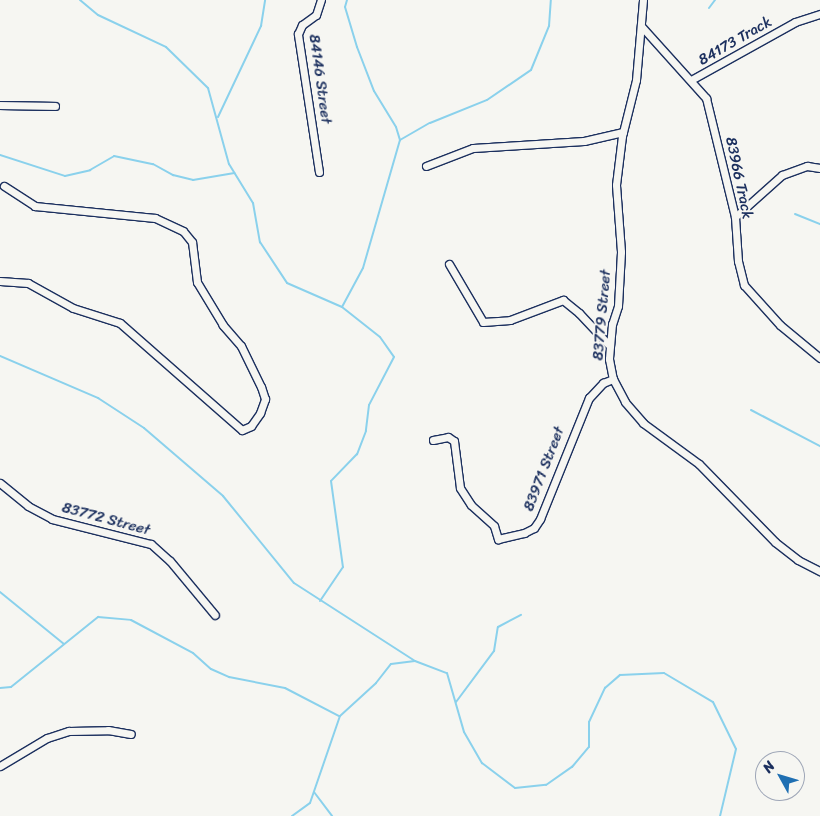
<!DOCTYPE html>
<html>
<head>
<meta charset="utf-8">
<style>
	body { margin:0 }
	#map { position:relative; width:820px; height:816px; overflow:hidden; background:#f6f6f2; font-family:Sriracha,sans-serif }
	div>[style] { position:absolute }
	.stream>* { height:2px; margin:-1px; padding:0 1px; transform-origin:1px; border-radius:1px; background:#8ad1ec }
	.roads { filter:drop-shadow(1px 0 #1b2f5e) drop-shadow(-1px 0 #1b2f5e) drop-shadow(0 1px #1b2f5e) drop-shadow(0 -1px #1b2f5e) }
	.minor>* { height:7px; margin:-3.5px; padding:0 3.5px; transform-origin:3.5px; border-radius:3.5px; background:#f6f6f2 }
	span { translate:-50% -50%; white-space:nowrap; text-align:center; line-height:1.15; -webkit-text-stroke:4px #f6f6f2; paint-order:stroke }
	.street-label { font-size:15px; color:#1b2f5e }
	.north { position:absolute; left:755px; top:751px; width:50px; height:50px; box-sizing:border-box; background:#f6f6f2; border:1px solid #9ea6b7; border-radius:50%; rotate:309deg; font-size:14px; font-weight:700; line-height:20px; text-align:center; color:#1b2f5e }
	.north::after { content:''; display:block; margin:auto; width:18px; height:22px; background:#1f6fb2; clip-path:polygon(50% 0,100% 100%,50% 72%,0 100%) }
</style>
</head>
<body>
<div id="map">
	<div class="stream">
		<i style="left:80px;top:0;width:23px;rotate:40deg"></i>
		<i style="left:98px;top:15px;width:75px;rotate:25.2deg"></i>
		<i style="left:166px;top:47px;width:59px;rotate:44.3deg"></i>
		<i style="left:208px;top:88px;width:79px;rotate:74.6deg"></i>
		<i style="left:229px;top:164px;width:46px;rotate:58.4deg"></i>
		<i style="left:253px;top:203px;width:40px;rotate:80deg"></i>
		<i style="left:260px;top:242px;width:49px;rotate:56.6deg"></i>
		<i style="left:287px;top:283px;width:60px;rotate:23.6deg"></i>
		<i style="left:342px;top:307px;width:48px;rotate:38.3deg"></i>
		<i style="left:380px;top:337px;width:24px;rotate:55deg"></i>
		<i style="left:394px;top:357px;width:54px;rotate:117.5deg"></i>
		<i style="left:369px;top:405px;width:26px;rotate:97deg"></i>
		<i style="left:366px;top:431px;width:25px;rotate:111deg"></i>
		<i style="left:357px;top:454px;width:37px;rotate:134deg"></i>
		<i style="left:331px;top:481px;width:87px;rotate:82.1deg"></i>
		<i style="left:343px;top:567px;width:41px;rotate:124.1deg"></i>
		<i style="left:347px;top:0;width:7px;rotate:106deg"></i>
		<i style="left:345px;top:7px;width:42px;rotate:73.3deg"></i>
		<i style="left:357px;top:47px;width:47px;rotate:68.9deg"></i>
		<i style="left:374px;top:91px;width:42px;rotate:58.6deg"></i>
		<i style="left:396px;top:127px;width:14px;rotate:73deg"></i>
		<i style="left:709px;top:8px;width:10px;rotate:-53deg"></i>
		<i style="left:218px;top:117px;width:101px;rotate:-64.7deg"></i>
		<i style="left:261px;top:26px;width:26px;rotate:-81deg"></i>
		<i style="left:0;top:155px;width:68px;rotate:17.9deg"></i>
		<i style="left:65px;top:176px;width:26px;rotate:-13deg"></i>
		<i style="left:90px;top:170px;width:28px;rotate:-30deg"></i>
		<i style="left:114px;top:156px;width:40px;rotate:12deg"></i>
		<i style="left:153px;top:164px;width:23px;rotate:29deg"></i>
		<i style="left:173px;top:175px;width:21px;rotate:14deg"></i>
		<i style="left:193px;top:180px;width:42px;rotate:-9.7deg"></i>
		<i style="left:795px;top:214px;width:27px;rotate:22deg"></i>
		<i style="left:342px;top:307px;width:44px;rotate:-61.7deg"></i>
		<i style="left:363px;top:268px;width:133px;rotate:-73.9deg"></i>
		<i style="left:400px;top:140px;width:34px;rotate:-30deg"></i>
		<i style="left:430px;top:123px;width:61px;rotate:-22deg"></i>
		<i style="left:487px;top:100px;width:53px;rotate:-34.3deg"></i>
		<i style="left:531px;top:70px;width:48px;rotate:-67.8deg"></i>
		<i style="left:549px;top:26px;width:26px;rotate:-86deg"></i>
		<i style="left:0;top:356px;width:107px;rotate:23.2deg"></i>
		<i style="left:98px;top:398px;width:55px;rotate:33.1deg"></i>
		<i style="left:144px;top:428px;width:104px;rotate:40.7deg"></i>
		<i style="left:223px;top:496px;width:112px;rotate:50.8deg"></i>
		<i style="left:294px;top:583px;width:144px;rotate:32.8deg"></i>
		<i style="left:751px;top:410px;width:78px;rotate:27.6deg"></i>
		<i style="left:0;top:592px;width:82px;rotate:39.1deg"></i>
		<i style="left:0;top:688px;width:11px;rotate:-5deg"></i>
		<i style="left:11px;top:687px;width:112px;rotate:-38.8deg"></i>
		<i style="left:98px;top:617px;width:33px;rotate:5deg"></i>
		<i style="left:131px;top:620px;width:70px;rotate:28deg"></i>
		<i style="left:193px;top:653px;width:24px;rotate:42deg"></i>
		<i style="left:211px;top:669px;width:20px;rotate:24deg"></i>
		<i style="left:229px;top:677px;width:57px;rotate:11.1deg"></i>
		<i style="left:285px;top:688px;width:61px;rotate:27.4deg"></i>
		<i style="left:456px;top:702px;width:64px;rotate:-53.3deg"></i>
		<i style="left:494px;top:651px;width:24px;rotate:-81deg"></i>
		<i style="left:498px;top:627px;width:26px;rotate:-28deg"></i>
		<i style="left:314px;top:792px;width:30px;rotate:53deg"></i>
		<i style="left:292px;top:816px;width:22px;rotate:-36deg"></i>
		<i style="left:310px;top:803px;width:92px;rotate:-71deg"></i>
		<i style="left:340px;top:716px;width:49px;rotate:-42.5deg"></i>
		<i style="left:376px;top:683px;width:24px;rotate:-52deg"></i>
		<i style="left:391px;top:664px;width:24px;rotate:-7deg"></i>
		<i style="left:415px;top:661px;width:34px;rotate:21deg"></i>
		<i style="left:447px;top:673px;width:61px;rotate:73.9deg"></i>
		<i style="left:464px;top:732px;width:36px;rotate:60deg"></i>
		<i style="left:482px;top:763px;width:41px;rotate:37.1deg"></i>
		<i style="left:515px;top:788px;width:31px;rotate:-6deg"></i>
		<i style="left:546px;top:785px;width:32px;rotate:-35deg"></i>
		<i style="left:572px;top:767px;width:26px;rotate:-50deg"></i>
		<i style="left:589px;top:747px;width:25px;rotate:-90deg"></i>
		<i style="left:589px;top:722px;width:38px;rotate:-65deg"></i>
		<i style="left:605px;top:688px;width:20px;rotate:-41deg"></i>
		<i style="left:620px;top:675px;width:44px;rotate:-2.6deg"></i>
		<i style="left:664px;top:673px;width:57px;rotate:30.6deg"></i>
		<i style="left:713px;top:702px;width:52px;rotate:63.9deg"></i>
		<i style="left:736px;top:749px;width:69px;rotate:103.4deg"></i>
	</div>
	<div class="roads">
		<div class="minor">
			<i style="left:643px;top:0;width:80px;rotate:95deg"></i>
			<i style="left:636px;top:80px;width:58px;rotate:104deg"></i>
			<i style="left:622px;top:136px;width:49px;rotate:97deg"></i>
			<i style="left:616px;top:185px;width:67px;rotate:85.7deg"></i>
			<i style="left:621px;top:252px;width:54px;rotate:93.2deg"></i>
			<i style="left:618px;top:306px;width:19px;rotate:108deg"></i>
			<i style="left:612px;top:324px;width:35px;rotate:95deg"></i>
			<i style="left:609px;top:359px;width:20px;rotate:79deg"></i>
			<i style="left:613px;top:379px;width:26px;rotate:62deg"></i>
			<i style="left:625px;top:402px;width:28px;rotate:49deg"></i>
			<i style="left:643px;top:423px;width:69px;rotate:36.2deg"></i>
			<i style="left:699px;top:464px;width:109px;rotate:45.7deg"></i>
			<i style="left:775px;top:542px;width:29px;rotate:38deg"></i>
			<i style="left:798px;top:560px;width:25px;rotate:27deg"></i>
			<i style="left:642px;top:27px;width:96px;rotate:48deg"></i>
			<i style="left:706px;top:98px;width:122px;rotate:76.3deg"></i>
			<i style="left:735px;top:217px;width:44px;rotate:86.1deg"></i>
			<i style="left:738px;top:261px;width:25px;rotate:76deg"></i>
			<i style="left:744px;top:285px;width:54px;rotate:48deg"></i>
			<i style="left:780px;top:325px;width:52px;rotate:39.5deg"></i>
			<i style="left:691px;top:80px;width:119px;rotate:-29.1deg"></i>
			<i style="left:795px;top:22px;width:26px;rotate:-18deg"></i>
			<i style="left:0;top:105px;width:55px;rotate:1deg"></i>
			<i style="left:426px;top:166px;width:50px;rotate:-21deg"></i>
			<i style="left:473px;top:148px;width:111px;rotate:-3.6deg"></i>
			<i style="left:584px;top:141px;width:40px;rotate:-13deg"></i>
			<i style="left:319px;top:172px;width:140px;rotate:-98.7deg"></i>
			<i style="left:298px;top:34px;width:10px;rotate:-66deg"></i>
			<i style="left:302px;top:25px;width:17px;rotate:-36deg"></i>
			<i style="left:316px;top:15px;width:16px;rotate:-72deg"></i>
			<i style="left:735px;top:217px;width:63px;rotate:-41.8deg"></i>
			<i style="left:782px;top:175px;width:27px;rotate:-20deg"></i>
			<i style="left:807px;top:166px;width:13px;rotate:9deg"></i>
			<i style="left:449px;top:264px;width:67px;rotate:59.6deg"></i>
			<i style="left:483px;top:322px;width:27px;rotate:-4deg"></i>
			<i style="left:510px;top:320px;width:57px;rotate:-20.7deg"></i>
			<i style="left:563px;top:300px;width:21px;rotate:39deg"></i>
			<i style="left:579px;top:313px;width:45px;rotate:46.8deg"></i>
			<i style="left:0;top:281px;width:28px;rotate:4deg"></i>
			<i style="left:28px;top:283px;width:51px;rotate:29.1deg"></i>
			<i style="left:73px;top:308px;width:49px;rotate:17.7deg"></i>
			<i style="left:120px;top:323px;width:162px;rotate:41.3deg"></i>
			<i style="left:242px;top:430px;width:10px;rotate:-24deg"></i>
			<i style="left:251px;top:426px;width:16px;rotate:-55deg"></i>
			<i style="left:260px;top:413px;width:15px;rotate:-70deg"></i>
			<i style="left:265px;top:399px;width:13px;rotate:-108deg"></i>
			<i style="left:261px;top:387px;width:46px;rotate:-116deg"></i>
			<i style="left:241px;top:346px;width:28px;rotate:-131deg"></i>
			<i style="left:223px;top:325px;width:50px;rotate:-121.2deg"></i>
			<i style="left:197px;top:282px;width:40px;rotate:-97.1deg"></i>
			<i style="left:192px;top:242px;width:14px;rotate:-129deg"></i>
			<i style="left:183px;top:231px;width:31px;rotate:-155deg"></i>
			<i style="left:155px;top:218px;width:121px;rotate:-174.3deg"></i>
			<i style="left:35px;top:206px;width:37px;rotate:-147deg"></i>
			<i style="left:433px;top:440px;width:15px;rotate:-11deg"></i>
			<i style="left:448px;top:437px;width:7px;rotate:34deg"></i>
			<i style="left:454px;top:441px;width:47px;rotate:82.7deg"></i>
			<i style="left:460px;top:488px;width:20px;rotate:57deg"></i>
			<i style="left:471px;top:505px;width:31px;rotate:42deg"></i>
			<i style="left:494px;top:526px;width:14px;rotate:73deg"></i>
			<i style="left:498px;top:539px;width:27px;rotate:-13deg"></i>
			<i style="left:524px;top:533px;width:11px;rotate:-27deg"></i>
			<i style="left:534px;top:528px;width:11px;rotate:-56deg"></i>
			<i style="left:540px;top:519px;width:131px;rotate:-68deg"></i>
			<i style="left:589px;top:398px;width:21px;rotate:-47deg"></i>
			<i style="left:603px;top:383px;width:11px;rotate:-22deg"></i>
			<i style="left:0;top:483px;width:36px;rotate:39deg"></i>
			<i style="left:28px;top:506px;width:27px;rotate:28deg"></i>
			<i style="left:52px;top:519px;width:102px;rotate:14.2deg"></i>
			<i style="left:151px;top:544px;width:25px;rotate:42deg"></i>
			<i style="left:170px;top:561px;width:70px;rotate:50.2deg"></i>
			<i style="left:0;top:766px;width:55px;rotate:-30.8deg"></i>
			<i style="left:47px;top:738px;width:23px;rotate:-18deg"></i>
			<i style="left:69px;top:731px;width:39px;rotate:-1deg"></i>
			<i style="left:108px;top:730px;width:23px;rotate:10deg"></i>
		</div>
	</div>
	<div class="street-label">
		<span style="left:735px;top:41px;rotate:-30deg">84173 Track</span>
		<span style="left:320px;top:79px;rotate:82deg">84146 Street</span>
		<span style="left:739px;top:178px;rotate:78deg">83966 Track</span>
		<span style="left:602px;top:315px;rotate:-85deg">83779 Street</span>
		<span style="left:544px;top:469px;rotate:-69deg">83971 Street</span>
		<span style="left:106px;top:519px;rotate:15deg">83772 Street</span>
	</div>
	<div class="north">N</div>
</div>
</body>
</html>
